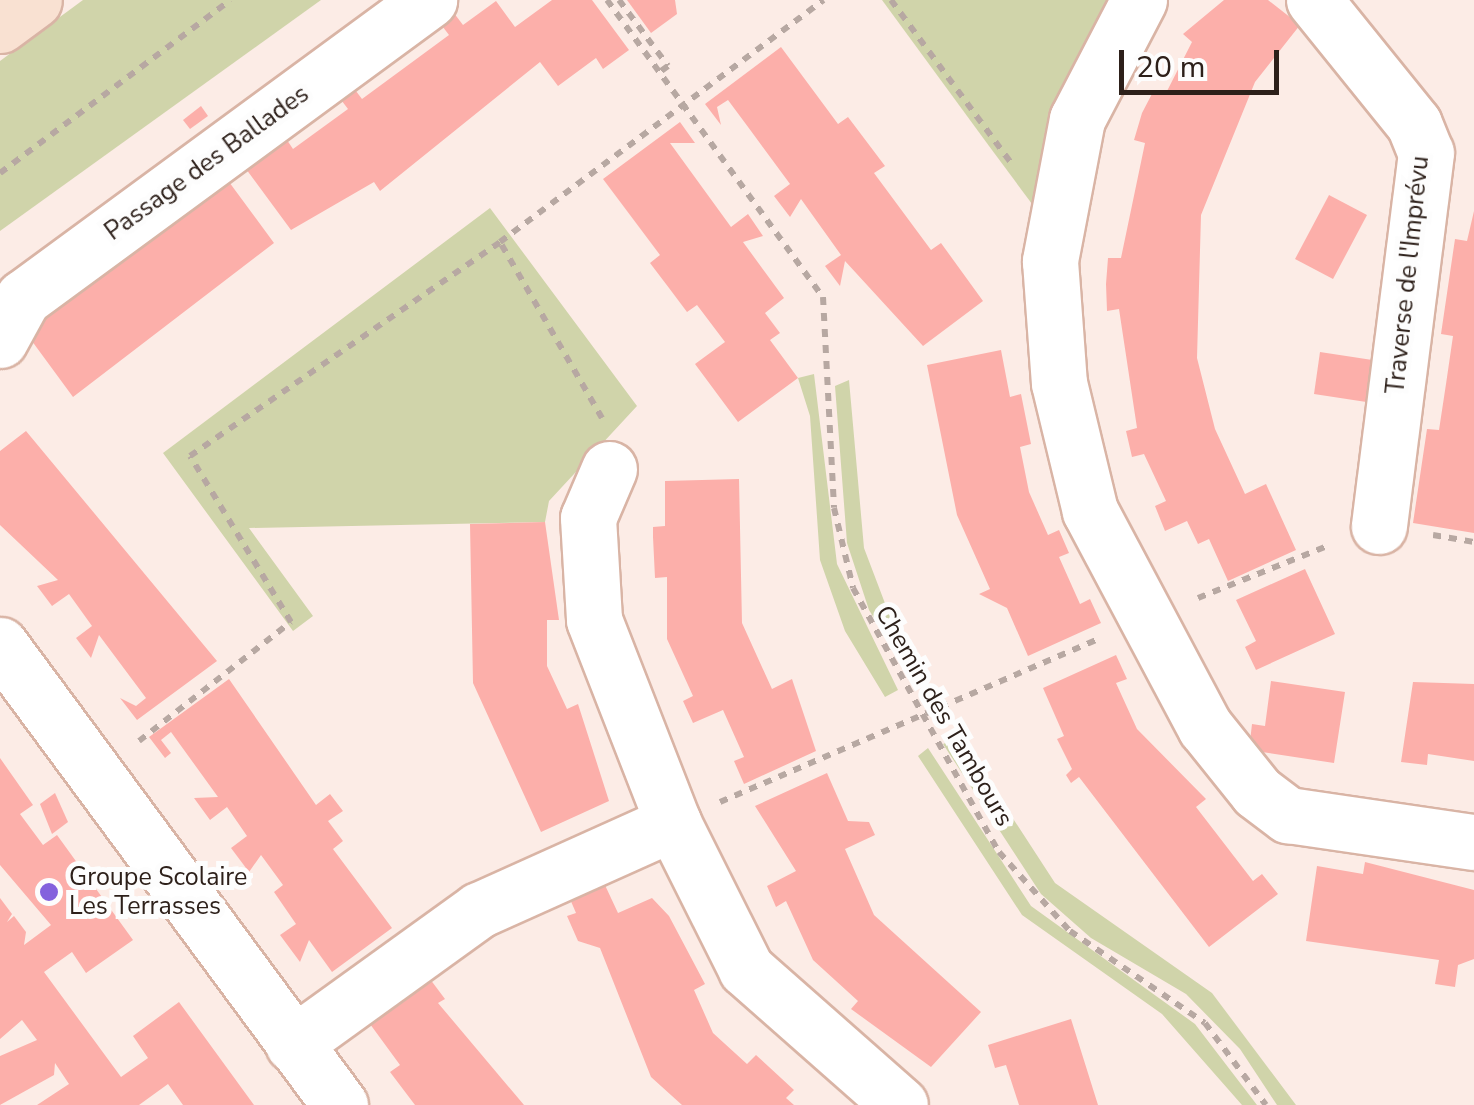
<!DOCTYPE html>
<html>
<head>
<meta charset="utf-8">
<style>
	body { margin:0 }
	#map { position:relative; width:1474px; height:1105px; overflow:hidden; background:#fcece6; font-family:"Nunito Sans",sans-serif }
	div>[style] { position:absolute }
	.green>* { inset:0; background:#d0d4aa }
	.building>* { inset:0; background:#fcafaa }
	.path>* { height:6px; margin-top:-3px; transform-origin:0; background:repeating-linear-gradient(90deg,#b7a8a2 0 8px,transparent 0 16px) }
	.roads { filter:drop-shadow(2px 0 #d9b4a5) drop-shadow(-2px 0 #d9b4a5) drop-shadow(0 2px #d9b4a5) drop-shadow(0 -2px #d9b4a5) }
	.minor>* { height:55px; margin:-27.5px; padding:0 27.5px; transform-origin:27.5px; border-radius:27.5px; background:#fff }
	.major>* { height:55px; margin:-27.5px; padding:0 27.5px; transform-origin:27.5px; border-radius:27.5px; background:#f9e1d2 }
	.dots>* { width:28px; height:28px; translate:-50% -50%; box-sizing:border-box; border:5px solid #fdfdfd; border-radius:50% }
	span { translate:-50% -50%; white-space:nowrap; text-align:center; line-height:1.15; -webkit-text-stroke:10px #fdfdfd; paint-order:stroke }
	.street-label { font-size:25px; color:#2d201a }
	.poi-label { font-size:25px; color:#2d201a }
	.left { translate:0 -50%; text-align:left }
	.scale { position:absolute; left:1119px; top:50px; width:160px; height:45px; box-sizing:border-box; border:5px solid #2d201a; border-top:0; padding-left:12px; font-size:30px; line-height:35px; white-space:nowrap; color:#2d201a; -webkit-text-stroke:8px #fdfdfd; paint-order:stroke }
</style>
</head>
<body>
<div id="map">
	<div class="green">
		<i style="clip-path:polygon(83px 0,321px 0,0 231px,0 61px)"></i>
		<i style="clip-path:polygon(882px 0,1116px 0,1035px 208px,989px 146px)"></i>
		<i style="clip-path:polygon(490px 208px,637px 406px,549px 501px,545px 522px,249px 528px,313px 616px,293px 631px,163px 453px)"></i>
		<i style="clip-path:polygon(814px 374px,837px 564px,898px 690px,885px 697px,845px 631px,820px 560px,810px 416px,798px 378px)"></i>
		<i style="clip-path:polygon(849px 380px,864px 548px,894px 627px,928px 677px,914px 682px,869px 610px,847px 543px,835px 386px)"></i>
		<i style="clip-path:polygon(960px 737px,1055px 883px,1212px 993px,1296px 1105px,1277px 1105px,1240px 1049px,1186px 994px,1091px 938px,1041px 894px,943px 744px)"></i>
		<i style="clip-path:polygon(928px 748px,1031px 906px,1195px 1024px,1257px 1105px,1242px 1105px,1162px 1014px,1022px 915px,918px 756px)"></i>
	</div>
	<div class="building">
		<i style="clip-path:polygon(444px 0,463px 25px,496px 1px,515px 27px,552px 0,592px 0,629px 50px,603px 69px,596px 58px,558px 86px,540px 62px,380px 191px,374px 182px,291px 230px,235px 154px,254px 164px,287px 140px,293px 149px,348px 109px,329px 84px,343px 74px,362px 99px,449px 35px,430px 10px)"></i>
		<i style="clip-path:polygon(627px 0,675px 0,677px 14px,651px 33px)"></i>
		<i style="clip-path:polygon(1224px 0,1268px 0,1300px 25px,1255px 82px,1201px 215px,1197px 358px,1215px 429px,1245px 494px,1266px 484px,1296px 550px,1228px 581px,1209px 539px,1198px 544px,1187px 521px,1165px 531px,1155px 506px,1166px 501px,1144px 454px,1132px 457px,1126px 431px,1137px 428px,1119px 309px,1107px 311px,1106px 284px,1108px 258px,1121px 258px,1145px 143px,1134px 140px,1142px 113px,1154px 90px,1165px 95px,1192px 42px,1183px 34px)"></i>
		<i style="clip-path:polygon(781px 47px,838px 124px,848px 117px,885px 166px,874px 173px,931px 250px,941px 243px,983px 301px,923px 346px,845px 261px,840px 286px,825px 266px,841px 255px,801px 199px,790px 217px,774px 196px,790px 184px,751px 131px,728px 100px,717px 107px,721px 125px,705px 104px)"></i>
		<i style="clip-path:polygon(201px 106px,208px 116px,190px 129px,183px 120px)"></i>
		<i style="clip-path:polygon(680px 122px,695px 143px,670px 143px,731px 227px,748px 214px,763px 236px,743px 242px,784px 298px,765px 313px,780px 333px,770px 340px,798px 378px,738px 422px,695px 364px,725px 342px,697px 305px,687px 312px,669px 288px,650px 263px,660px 255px,603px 179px)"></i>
		<i style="clip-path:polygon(218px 167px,274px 243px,73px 397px,26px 333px,63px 306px,56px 297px,77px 296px,143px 247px,136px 238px,146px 220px,158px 236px,219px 191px)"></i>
		<i style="clip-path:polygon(1329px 195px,1367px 215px,1333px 279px,1295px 259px)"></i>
		<i style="clip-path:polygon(1474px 211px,1474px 533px,1413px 523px,1427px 429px,1439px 430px,1446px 384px,1453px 336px,1441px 334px,1455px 239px,1467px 241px)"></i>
		<i style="clip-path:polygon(1001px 350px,1010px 397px,1021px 394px,1031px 444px,1020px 447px,1029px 492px,1048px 535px,1059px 530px,1069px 553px,1059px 557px,1080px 604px,1090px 599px,1101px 623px,1028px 656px,1007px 608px,979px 594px,990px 589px,957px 515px,927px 365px)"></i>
		<i style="clip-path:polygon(1320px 352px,1392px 363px,1386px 405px,1314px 394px)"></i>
		<i style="clip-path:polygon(26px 431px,217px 661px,137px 720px,120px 698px,136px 706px,146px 698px,99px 635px,91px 658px,76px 638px,92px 626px,69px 594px,52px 606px,37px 586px,58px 580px,0 525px,0 451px)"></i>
		<i style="clip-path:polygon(739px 479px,742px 623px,772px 689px,792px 679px,816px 751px,744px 784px,734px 761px,744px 757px,723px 710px,693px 723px,683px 701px,693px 696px,667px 639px,667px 577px,655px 578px,653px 537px,653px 527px,665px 526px,665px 481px)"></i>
		<i style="clip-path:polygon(545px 522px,559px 620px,547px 620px,547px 666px,567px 709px,578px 704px,609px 801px,541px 832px,473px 683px,470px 524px)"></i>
		<i style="clip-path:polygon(1305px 569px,1335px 634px,1256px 670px,1245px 647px,1256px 641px,1236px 600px)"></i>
		<i style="clip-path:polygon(1116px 655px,1127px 679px,1116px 683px,1137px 729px,1206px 799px,1196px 807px,1253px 881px,1262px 874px,1278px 894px,1209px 947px,1079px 777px,1071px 783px,1066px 775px,1072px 769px,1057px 739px,1064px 736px,1043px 688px)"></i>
		<i style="clip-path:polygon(229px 679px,316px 805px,330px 794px,343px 811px,328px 821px,343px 841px,333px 849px,392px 928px,332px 972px,309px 940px,300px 962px,280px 935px,296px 924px,274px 892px,283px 885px,261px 855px,249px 872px,231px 848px,247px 836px,227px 807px,210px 820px,194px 798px,218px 797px,171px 732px,161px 740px,171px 753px,165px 758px,149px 737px)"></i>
		<i style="clip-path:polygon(1271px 681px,1345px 692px,1334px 763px,1249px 750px,1252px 724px,1265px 726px)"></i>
		<i style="clip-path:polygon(1413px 682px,1474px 684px,1474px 761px,1428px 754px,1427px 765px,1401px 762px)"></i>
		<i style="clip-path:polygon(0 758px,33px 805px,20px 814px,43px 845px,57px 835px,133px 940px,86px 973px,72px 952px,44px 972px,121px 1077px,148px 1058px,133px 1036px,179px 1002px,254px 1105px,183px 1105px,168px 1084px,139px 1105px,37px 1105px,69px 1084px,55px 1063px,54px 1075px,0 1105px,0 1056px,37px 1040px,22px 1020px,0 1039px,0 898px,12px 914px,7px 922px,14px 916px,26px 932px,24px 945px,51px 925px,0 865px)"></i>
		<i style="clip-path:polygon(827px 773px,848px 821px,869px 822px,875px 835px,845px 849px,874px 915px,981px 1012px,931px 1067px,851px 1009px,858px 1001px,813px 960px,786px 901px,776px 907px,767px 886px,796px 871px,755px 806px)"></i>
		<i style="clip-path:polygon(55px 793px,68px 822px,52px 834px,40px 804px)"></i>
		<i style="clip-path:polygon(1365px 862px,1474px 890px,1474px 959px,1458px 965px,1455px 987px,1435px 984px,1439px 960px,1306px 941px,1317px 866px,1363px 874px)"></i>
		<i style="clip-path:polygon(604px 883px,618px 913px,652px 898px,669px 916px,705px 984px,694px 990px,713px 1033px,747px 1064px,756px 1055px,794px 1090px,786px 1098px,794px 1105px,682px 1105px,651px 1077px,600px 948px,578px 941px,567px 916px,576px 913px,570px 899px)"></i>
		<i style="clip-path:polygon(430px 979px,445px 999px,438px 1003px,524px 1105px,415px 1105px,390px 1072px,400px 1065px,370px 1024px)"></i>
		<i style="clip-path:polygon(1071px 1019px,1098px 1105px,1019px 1105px,1006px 1065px,995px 1068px,988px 1045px)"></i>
	</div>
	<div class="path">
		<i style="left:607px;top:0;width:367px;rotate:54deg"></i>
		<i style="left:823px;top:297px;width:211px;rotate:87deg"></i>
		<i style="left:834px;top:508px;width:82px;rotate:76.6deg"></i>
		<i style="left:853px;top:588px;width:302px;rotate:61.1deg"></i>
		<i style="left:999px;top:852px;width:106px;rotate:48.1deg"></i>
		<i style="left:1070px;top:931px;width:163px;rotate:34.3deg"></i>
		<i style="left:1205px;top:1023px;width:102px;rotate:53.4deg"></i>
		<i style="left:619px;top:0;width:82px;rotate:53.4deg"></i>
		<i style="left:668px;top:66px;width:9px;rotate:144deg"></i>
		<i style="left:891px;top:0;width:204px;rotate:53.6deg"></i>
		<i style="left:0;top:173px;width:288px;rotate:-36.9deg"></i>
		<i style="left:602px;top:418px;width:203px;rotate:-120.1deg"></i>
		<i style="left:500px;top:242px;width:404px;rotate:-36.8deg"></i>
		<i style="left:1433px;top:535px;width:42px;rotate:9.7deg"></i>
		<i style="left:1198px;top:598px;width:142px;rotate:-21.9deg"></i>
		<i style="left:139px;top:741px;width:193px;rotate:-38.1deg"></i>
		<i style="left:291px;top:622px;width:194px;rotate:-121.3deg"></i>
		<i style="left:190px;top:456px;width:377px;rotate:-34.6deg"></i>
		<i style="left:720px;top:802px;width:412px;rotate:-23.3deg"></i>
	</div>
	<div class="roads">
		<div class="minor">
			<i style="left:1139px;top:0;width:134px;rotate:117.5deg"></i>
			<i style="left:1077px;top:119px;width:145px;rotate:100.8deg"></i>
			<i style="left:1050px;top:261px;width:122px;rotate:85.8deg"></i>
			<i style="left:1059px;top:383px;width:132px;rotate:76.4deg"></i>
			<i style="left:1090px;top:511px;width:245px;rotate:62deg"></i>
			<i style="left:1205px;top:727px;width:83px;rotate:51.3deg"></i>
			<i style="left:1257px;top:792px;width:39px;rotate:37deg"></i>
			<i style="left:1288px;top:815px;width:188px;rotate:8.3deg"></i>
			<i style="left:1314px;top:0;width:159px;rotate:51.1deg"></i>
			<i style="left:1414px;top:124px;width:31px;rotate:68deg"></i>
			<i style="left:1426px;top:153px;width:376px;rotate:97.2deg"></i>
			<i style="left:0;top:340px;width:48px;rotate:-61.3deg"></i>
			<i style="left:23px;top:298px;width:504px;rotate:-36.28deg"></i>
			<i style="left:609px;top:469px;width:53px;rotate:113.2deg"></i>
			<i style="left:588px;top:518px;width:102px;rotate:86.6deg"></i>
			<i style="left:594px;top:620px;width:218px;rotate:68.7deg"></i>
			<i style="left:673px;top:823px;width:163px;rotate:63.4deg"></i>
			<i style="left:746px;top:969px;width:205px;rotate:41.4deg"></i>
			<i style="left:0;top:645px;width:572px;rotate:53.53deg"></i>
			<i style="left:293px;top:1044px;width:229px;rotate:-35.8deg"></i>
			<i style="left:479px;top:910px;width:213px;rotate:-24.2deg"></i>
		</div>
		<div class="major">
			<i style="left:0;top:25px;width:42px;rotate:-36.3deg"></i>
		</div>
	</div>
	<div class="dots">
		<i style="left:49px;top:892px;background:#8462dd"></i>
	</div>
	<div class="street-label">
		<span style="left:207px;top:163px;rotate:-36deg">Passage des Ballades</span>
		<span style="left:1408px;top:275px;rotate:-84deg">Traverse de l'Imprévu</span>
		<span style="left:944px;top:716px;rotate:60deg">Chemin des Tambours</span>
	</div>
	<div class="poi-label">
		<span class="left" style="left:69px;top:892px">Groupe Scolaire<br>Les Terrasses</span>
	</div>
	<div class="scale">20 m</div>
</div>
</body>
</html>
